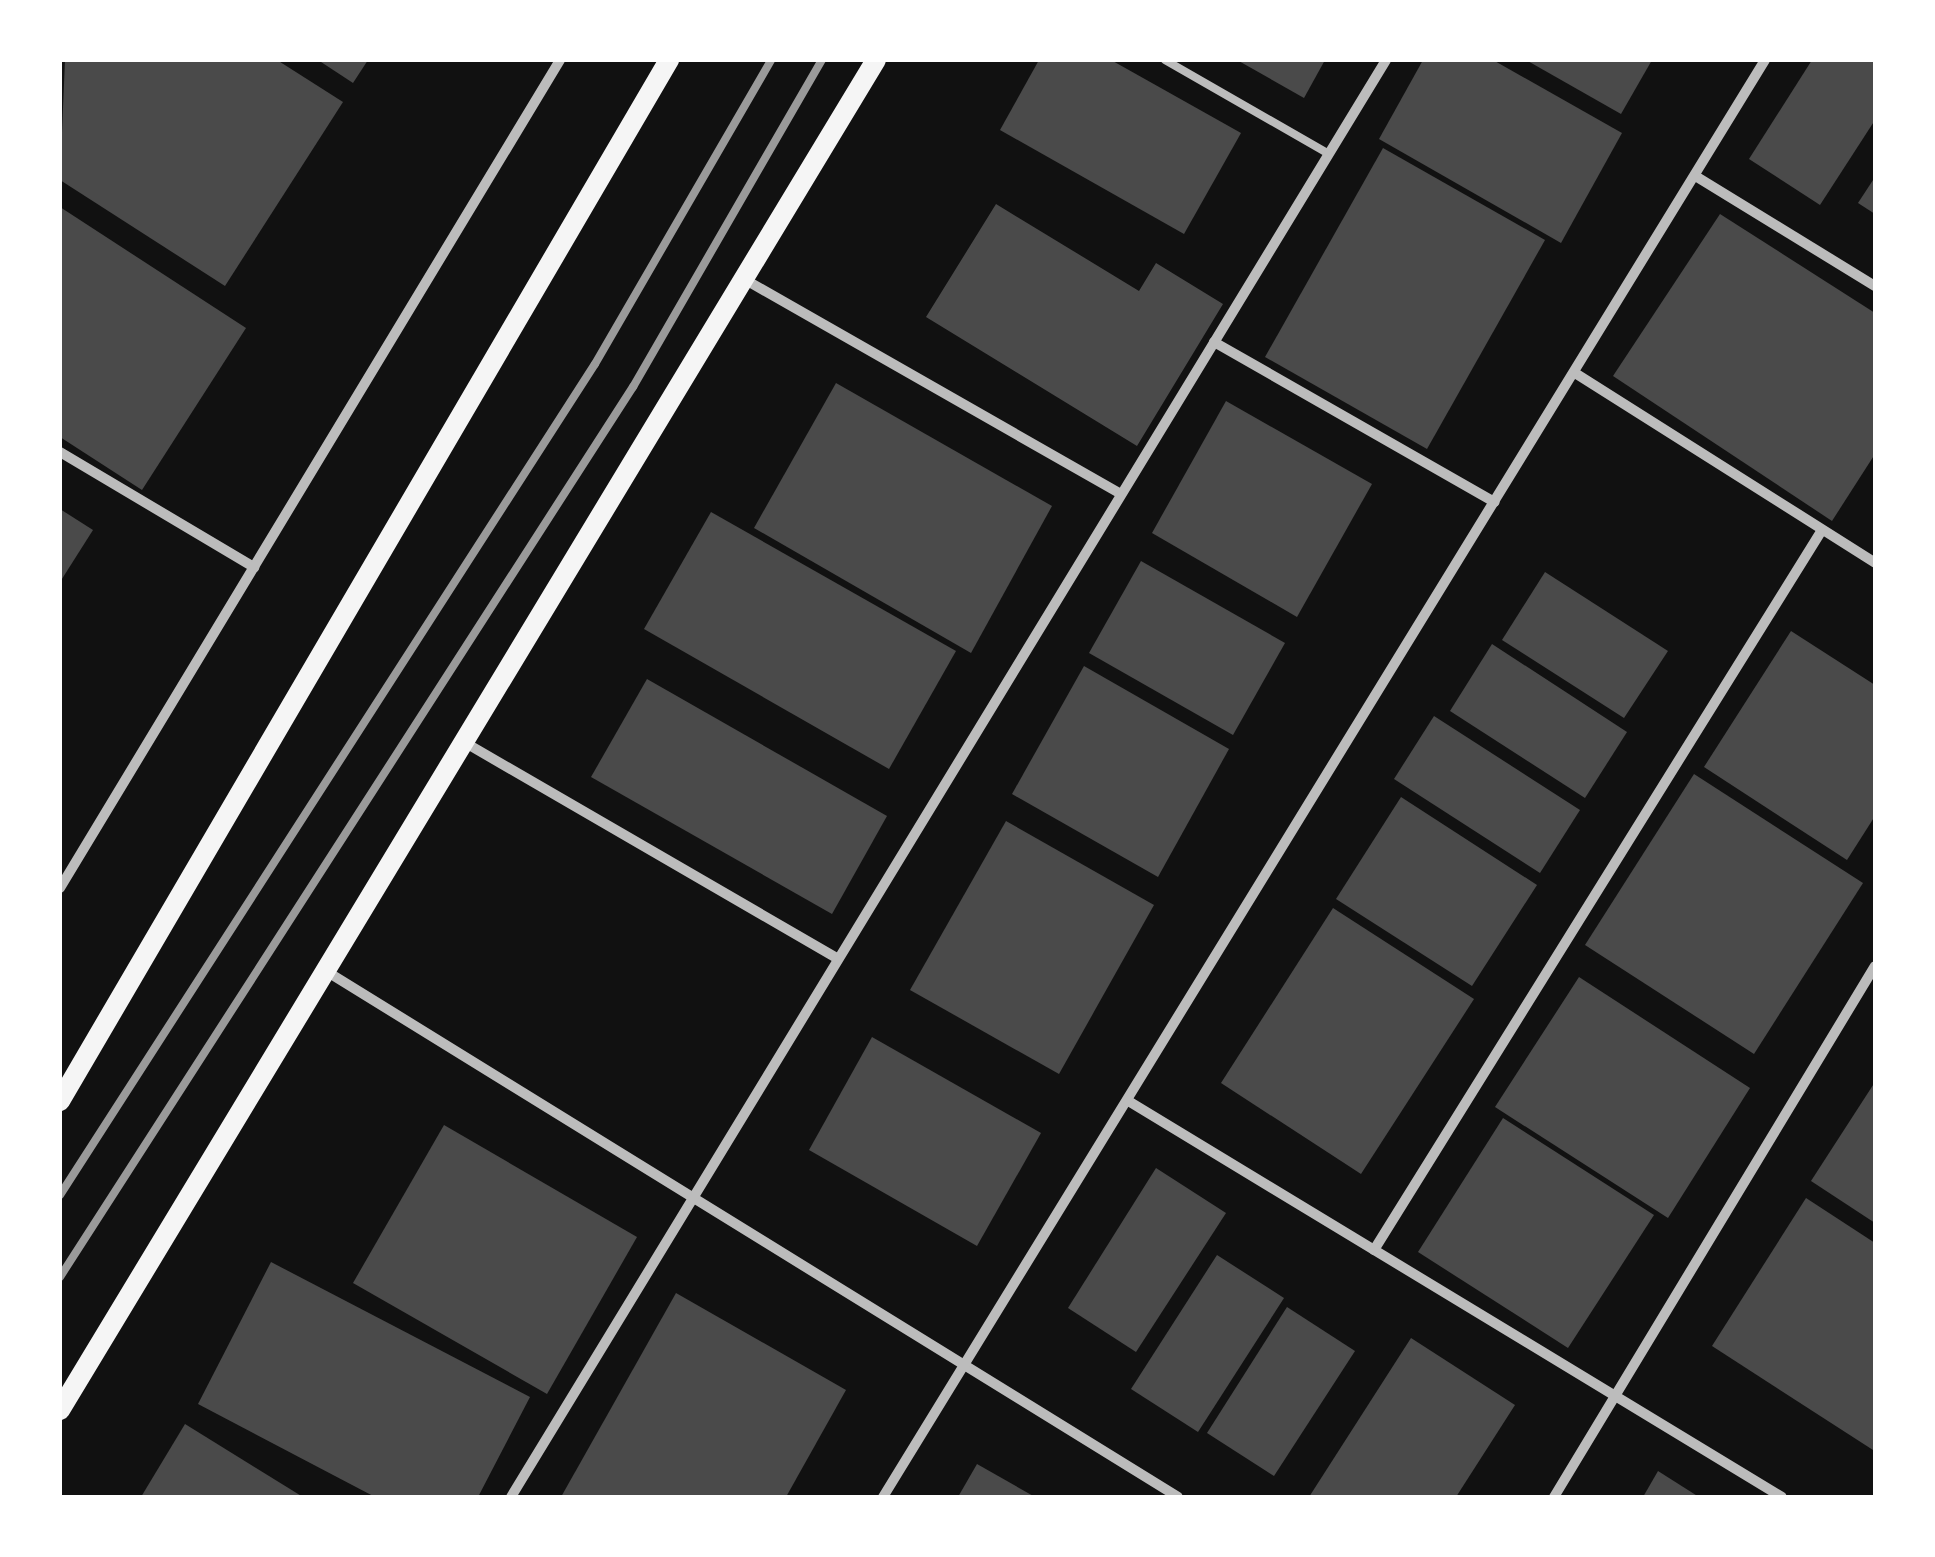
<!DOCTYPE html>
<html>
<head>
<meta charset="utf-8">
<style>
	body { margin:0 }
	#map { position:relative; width:1935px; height:1557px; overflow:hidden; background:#111; font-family:Cabin,sans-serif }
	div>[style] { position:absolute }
	.building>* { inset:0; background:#4a4a4a }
	.service>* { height:8px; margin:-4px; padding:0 4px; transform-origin:4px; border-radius:4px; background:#bcbcbc }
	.minor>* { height:10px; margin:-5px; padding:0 5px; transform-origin:5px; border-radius:5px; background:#bcbcbc }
	.secondary>* { height:20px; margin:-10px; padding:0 10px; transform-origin:10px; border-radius:10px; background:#f5f5f5 }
	.rail>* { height:8px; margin:-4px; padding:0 4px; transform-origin:4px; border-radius:4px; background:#9a9a9a }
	span { translate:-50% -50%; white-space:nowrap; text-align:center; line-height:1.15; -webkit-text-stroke:8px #fff; paint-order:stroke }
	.frame { position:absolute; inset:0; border:62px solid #fff; pointer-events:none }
</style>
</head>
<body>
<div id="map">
	<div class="building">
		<i style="clip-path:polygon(65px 60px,277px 60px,343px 102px,225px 286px,60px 180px)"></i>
		<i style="clip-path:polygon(318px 60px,368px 60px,353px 83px)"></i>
		<i style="clip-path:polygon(1039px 60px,1111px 60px,1241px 133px,1184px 234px,1000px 130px)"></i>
		<i style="clip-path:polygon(1237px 60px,1325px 60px,1304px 98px)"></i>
		<i style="clip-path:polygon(1423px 60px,1493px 60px,1622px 133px,1561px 243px,1379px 139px)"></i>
		<i style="clip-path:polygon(1526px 60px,1652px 60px,1621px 114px)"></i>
		<i style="clip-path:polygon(1812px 60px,1875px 60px,1875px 120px,1820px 205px,1749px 159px)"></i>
		<i style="clip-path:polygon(1383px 148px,1545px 240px,1427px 449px,1265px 357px)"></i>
		<i style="clip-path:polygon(1875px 177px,1875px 214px,1858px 203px)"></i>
		<i style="clip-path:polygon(996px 204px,1139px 291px,1156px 263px,1223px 304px,1137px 446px,926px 317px)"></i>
		<i style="clip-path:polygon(60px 207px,246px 328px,142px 490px,60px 437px)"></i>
		<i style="clip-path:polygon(1720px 214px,1875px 313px,1875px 454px,1832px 521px,1613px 376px)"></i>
		<i style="clip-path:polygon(836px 383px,1052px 506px,971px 653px,754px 528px)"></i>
		<i style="clip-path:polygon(1226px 401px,1372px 484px,1297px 617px,1152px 533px)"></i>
		<i style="clip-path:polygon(60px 509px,93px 530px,60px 582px)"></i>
		<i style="clip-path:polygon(711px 512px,956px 651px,889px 769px,644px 629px)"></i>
		<i style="clip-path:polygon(1141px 561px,1285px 643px,1233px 735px,1089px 653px)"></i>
		<i style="clip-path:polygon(1545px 572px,1668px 651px,1624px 718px,1502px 640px)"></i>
		<i style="clip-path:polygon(1791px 631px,1875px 685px,1875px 816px,1847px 860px,1704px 767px)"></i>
		<i style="clip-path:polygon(1492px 644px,1627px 732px,1585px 798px,1450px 711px)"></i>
		<i style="clip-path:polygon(1084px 666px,1229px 749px,1158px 877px,1012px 794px)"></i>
		<i style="clip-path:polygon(647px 679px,887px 816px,832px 914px,591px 777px)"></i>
		<i style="clip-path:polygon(1434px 716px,1580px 810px,1540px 873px,1394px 779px)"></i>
		<i style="clip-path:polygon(1694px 774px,1863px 883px,1754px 1054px,1585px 945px)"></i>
		<i style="clip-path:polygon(1401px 797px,1537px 885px,1472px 986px,1336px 899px)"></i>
		<i style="clip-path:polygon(1006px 821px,1154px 905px,1059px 1074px,910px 990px)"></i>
		<i style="clip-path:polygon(1333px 908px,1474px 999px,1361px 1174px,1221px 1083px)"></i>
		<i style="clip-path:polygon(1579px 977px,1750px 1088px,1668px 1218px,1495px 1107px)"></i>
		<i style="clip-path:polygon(872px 1037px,1041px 1133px,977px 1246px,809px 1150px)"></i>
		<i style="clip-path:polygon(1875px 1082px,1875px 1223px,1811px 1181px)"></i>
		<i style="clip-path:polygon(1503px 1118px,1654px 1215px,1568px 1348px,1418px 1252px)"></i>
		<i style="clip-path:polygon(444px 1125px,637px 1237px,547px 1394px,353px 1283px)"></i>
		<i style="clip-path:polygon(1156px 1168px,1226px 1213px,1136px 1352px,1068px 1308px)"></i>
		<i style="clip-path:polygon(1806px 1198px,1875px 1243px,1873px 1450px,1712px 1346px)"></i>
		<i style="clip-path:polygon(1217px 1255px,1284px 1298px,1198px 1432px,1131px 1389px)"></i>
		<i style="clip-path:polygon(271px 1262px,530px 1397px,478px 1497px,375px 1497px,198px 1404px)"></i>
		<i style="clip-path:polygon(676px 1293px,846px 1390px,786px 1497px,561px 1497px)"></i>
		<i style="clip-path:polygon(1287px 1307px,1355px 1351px,1274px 1476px,1207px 1433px)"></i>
		<i style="clip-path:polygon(1411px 1338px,1515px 1405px,1456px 1497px,1309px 1497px)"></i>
		<i style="clip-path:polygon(185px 1424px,303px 1497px,141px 1497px)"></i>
		<i style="clip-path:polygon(977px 1464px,1035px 1497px,958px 1497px)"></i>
		<i style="clip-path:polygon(1658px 1471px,1699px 1497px,1643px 1497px)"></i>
	</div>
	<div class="service">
		<i style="left:1165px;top:60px;width:189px;rotate:29.8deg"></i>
	</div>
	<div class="minor">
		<i style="left:1697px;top:177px;width:209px;rotate:31.5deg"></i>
		<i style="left:744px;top:279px;width:434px;rotate:29.7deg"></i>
		<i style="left:1214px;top:342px;width:323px;rotate:29.7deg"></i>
		<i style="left:1575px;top:373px;width:355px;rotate:32.3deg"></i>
		<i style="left:60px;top:452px;width:226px;rotate:30.7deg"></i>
		<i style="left:464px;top:742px;width:431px;rotate:30.1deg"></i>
		<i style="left:60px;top:888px;width:967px;rotate:-58.87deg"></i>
		<i style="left:326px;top:971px;width:1001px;rotate:31.69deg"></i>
		<i style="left:1130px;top:1102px;width:762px;rotate:31.21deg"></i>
		<i style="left:1374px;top:1250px;width:848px;rotate:-58.11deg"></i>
		<i style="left:511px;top:1497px;width:1682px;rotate:-58.66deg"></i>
		<i style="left:883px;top:1497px;width:1686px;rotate:-58.46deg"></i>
		<i style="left:1554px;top:1497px;width:620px;rotate:-58.85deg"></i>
	</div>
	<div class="secondary">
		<i style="left:60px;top:1101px;width:1206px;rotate:-59.67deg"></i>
		<i style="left:60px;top:1410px;width:1577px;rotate:-58.85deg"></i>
	</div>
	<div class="rail">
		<i style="left:60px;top:1195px;width:988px;rotate:-57.23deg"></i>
		<i style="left:595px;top:364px;width:351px;rotate:-59.9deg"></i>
		<i style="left:60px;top:1277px;width:1059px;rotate:-57.23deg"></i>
		<i style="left:633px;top:387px;width:378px;rotate:-60deg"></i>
	</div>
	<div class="frame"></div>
</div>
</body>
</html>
